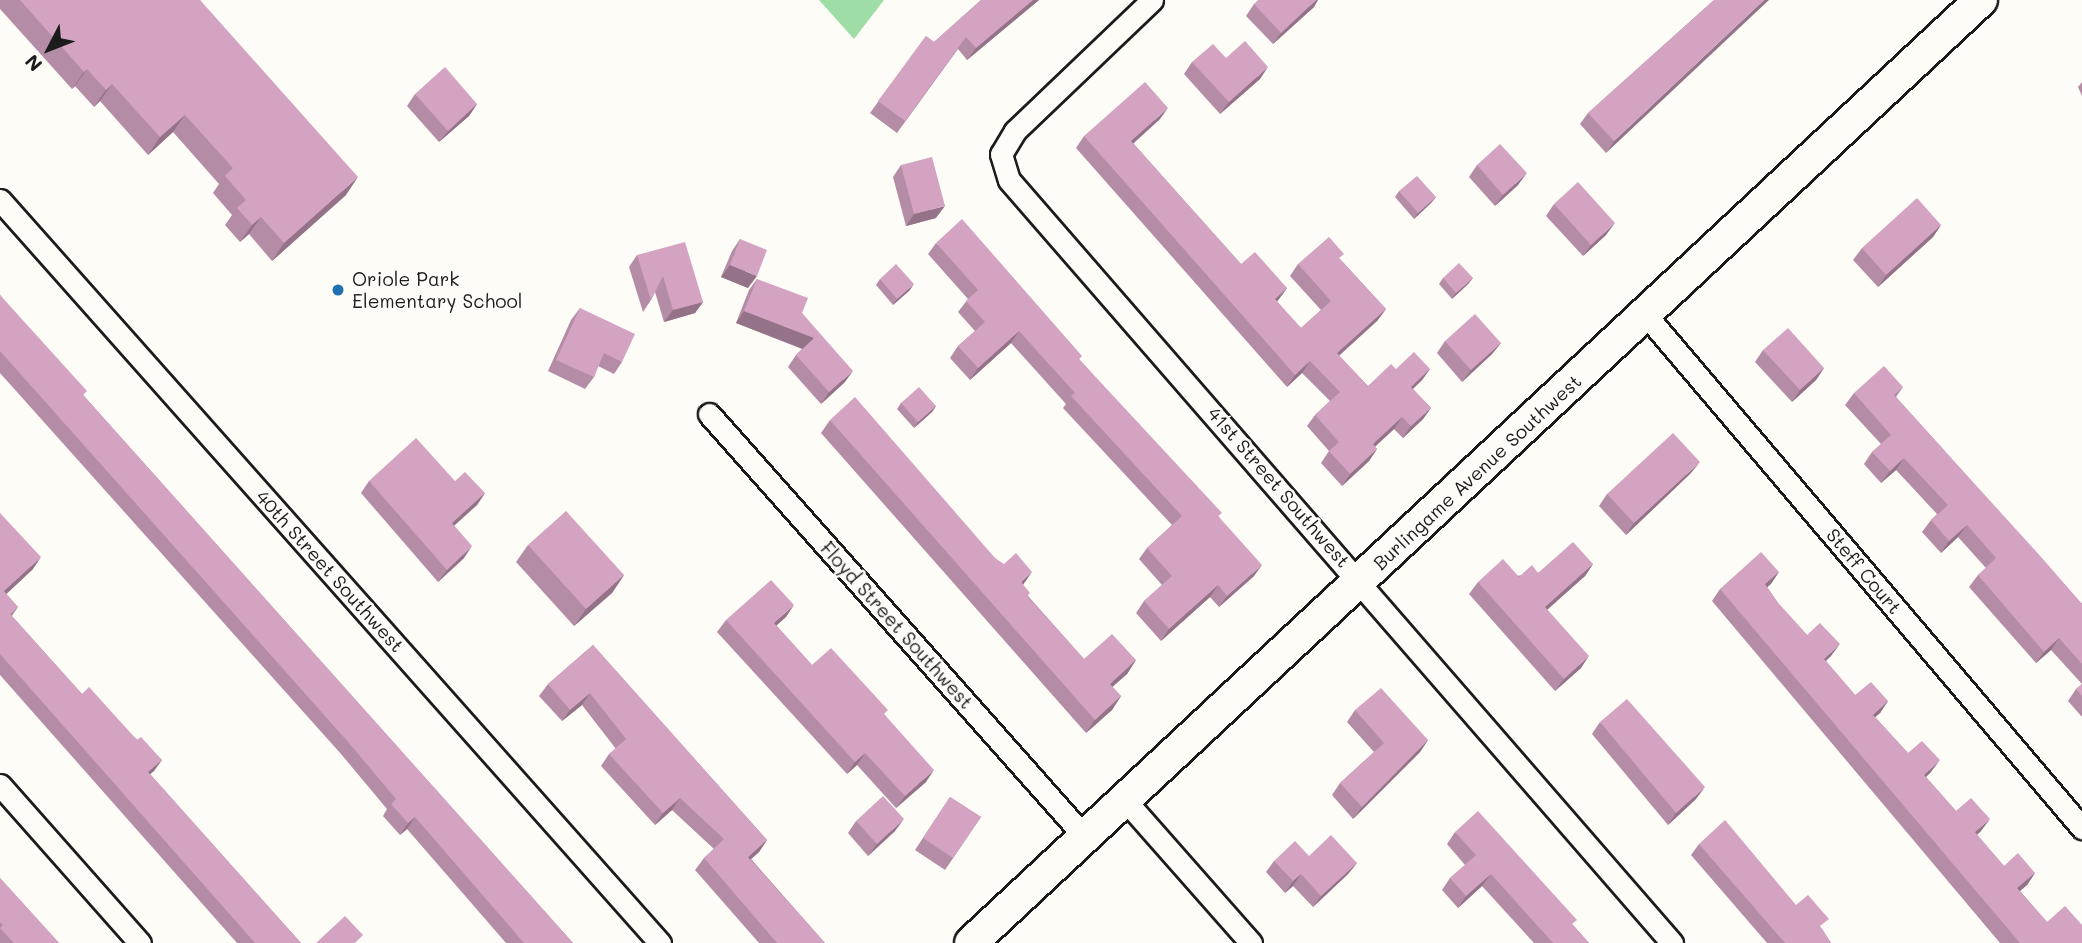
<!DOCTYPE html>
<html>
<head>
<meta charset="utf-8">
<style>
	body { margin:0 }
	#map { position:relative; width:2082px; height:943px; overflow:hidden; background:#fdfcf7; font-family:Mali,sans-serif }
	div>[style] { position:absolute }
	.green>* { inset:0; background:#9edda5 }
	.roads { filter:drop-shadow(2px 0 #1c1c1c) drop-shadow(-2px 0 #1c1c1c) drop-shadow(0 2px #1c1c1c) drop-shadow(0 -2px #1c1c1c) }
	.street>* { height:21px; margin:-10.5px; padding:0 10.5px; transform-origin:10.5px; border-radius:10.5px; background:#fdfcf7 }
	.secondary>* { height:32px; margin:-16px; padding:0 16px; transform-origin:16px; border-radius:16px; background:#fdfcf7 }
	.wall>* { inset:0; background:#b58ca6 }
	.shaded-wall>* { inset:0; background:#947287 }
	.building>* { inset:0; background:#d3a3c1 }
	.dots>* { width:19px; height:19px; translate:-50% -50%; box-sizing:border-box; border:4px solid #fdfcf7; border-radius:50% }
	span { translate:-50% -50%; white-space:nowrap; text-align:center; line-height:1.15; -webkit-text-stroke:5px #fdfcf7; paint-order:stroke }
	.poi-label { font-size:19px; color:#1c1c1c }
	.left { translate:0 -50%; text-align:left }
	.street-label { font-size:19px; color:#1c1c1c }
	.north { position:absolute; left:14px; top:14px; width:70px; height:70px; -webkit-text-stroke:5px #fdfcf7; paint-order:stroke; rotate:228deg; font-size:19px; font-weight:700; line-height:28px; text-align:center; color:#1c1c1c }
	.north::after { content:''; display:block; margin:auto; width:24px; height:32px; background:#1c1c1c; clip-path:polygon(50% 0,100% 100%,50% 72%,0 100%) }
</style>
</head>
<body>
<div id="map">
	<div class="green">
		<i style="clip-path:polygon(819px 0,884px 0,854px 39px)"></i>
	</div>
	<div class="roads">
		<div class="street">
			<i style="left:1152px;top:0;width:190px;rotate:136.3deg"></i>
			<i style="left:1015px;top:131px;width:27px;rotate:121deg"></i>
			<i style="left:1001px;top:154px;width:27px;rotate:73deg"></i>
			<i style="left:1009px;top:180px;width:1011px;rotate:49.01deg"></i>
			<i style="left:0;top:200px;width:994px;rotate:48.39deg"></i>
			<i style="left:1645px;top:314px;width:675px;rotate:49.63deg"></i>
			<i style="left:709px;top:414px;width:565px;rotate:48.37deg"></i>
			<i style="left:0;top:785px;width:211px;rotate:48.5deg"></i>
			<i style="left:1124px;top:799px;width:192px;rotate:48.6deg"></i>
		</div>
		<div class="secondary">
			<i style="left:971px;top:943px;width:1382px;rotate:-43.04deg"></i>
		</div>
	</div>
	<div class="wall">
		<i style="clip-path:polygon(0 0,200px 0,346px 195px,272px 261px,249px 234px,240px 242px,225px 225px,232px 215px,213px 193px,219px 184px,173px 132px,148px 155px,100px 101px,94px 107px,75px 86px,72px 89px,0 9px)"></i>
		<i style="clip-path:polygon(981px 0,1039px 0,967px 60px,958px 49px,897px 133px,870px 113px,926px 36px,934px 42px)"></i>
		<i style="clip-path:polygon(1714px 0,1606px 153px,1580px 124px,1588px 113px)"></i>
		<i style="clip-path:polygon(1254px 4px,1314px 7px,1273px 44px,1246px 16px)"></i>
		<i style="clip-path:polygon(1226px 58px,1260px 79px,1220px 114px,1184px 74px,1192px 62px)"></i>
		<i style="clip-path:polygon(2082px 82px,2082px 96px,2078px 87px)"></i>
		<i style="clip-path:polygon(415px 94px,477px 104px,469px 116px,439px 142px,407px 106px)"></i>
		<i style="clip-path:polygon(1160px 119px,1133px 143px,1241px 264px,1287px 288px,1277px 302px,1301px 328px,1321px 310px,1290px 276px,1298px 264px,1340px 259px,1386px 309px,1377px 321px,1339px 356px,1368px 386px,1396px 369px,1430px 369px,1422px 380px,1413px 389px,1431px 408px,1423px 419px,1403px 438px,1394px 429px,1375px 447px,1377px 449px,1369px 461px,1342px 486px,1321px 463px,1329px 451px,1307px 426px,1315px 415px,1330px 401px,1302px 373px,1287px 387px,1076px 148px,1084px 136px)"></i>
		<i style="clip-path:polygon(901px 165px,936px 218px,906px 226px,893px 177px)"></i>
		<i style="clip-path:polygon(1477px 165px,1518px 185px,1495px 206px,1469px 177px)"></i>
		<i style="clip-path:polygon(1399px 191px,1436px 197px,1431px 203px,1414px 219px,1395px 197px)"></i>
		<i style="clip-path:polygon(1554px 204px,1606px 235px,1583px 256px,1546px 216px)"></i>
		<i style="clip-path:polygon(1941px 225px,1933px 237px,1878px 287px,1853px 260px,1862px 248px)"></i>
		<i style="clip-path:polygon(740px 239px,748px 288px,721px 277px,732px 251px)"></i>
		<i style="clip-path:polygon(936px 243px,1079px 359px,1219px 517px,1254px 576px,1219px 607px,1210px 597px,1161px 641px,1136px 613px,1144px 601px,1162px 585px,1139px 559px,1147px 548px,1172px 525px,1063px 408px,1066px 404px,1011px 343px,970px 380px,950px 358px,958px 346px,975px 331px,958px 312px,968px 299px,928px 254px)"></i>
		<i style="clip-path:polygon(637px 255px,703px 302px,695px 313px,664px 322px,655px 292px,651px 300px,643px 312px,629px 267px)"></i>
		<i style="clip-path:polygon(1443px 278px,1473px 278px,1468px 284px,1452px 299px,1439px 284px)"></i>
		<i style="clip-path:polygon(757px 279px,802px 313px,845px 382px,821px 404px,788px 367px,796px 355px,802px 349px,736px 323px,749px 290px)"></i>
		<i style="clip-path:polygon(880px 279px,910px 290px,893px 305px,876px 285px)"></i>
		<i style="clip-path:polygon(0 295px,84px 396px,573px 943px,506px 943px,407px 829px,400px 835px,383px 816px,387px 809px,341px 754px,0 373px)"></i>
		<i style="clip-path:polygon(580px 308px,622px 362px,614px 374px,598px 366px,594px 377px,585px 389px,548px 371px,571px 320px)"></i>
		<i style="clip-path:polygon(1445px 341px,1501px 343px,1492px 354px,1462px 382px,1437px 353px)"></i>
		<i style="clip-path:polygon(1763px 350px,1824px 368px,1816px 380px,1792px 402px,1755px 362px)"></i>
		<i style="clip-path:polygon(1903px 387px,1896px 397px,2082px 604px,2082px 717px,2068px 701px,2076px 689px,2082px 684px,2051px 650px,2036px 663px,1969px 587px,1978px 575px,1986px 568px,1958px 537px,1941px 553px,1922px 532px,1931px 520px,1937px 514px,1896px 470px,1881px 483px,1864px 464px,1872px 452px,1881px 444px,1845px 405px,1854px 393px)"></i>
		<i style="clip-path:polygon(901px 403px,936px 406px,932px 412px,914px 428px,897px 409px)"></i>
		<i style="clip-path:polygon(830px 420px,995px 558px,1023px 585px,1028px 596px,1084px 659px,1136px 660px,1127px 674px,1112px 687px,1121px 696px,1112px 710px,1086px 733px,821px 433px)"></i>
		<i style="clip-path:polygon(1691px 473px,1626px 535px,1599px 506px,1607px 494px)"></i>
		<i style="clip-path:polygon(369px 481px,455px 481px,485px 493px,477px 505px,454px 526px,464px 558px,438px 582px,361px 493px)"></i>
		<i style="clip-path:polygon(0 513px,33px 569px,6px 594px,18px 607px,12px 616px,82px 694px,162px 760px,150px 774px,301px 943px,237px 943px,0 675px)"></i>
		<i style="clip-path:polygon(528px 545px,624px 575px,612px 593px,574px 626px,516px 562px)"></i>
		<i style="clip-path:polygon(1593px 564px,1585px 576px,1547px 609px,1581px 668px,1555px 691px,1469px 594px,1478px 582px)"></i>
		<i style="clip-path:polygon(1779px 572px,1767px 587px,1778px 603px,1807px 635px,1831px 656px,1826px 661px,1855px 695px,1888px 701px,1880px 713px,1875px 717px,1908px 753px,1931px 772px,1926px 777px,1956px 811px,1981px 831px,1977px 835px,2004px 866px,2035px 873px,2027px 885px,2020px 891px,2047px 922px,2082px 943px,2000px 943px,1712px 601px,1720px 589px)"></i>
		<i style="clip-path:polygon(786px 617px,776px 625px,812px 665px,885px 715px,926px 782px,896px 808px,857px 765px,847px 774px,717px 632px,726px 620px)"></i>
		<i style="clip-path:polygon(593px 645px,767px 840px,759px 852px,751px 859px,825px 943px,759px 943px,695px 870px,704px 858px,714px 849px,672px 810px,655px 825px,601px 766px,609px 754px,616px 749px,582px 705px,562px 721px,539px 696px,548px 684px)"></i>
		<i style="clip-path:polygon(1355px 710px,1428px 740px,1420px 752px,1353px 819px,1332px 795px,1340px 783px,1374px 752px,1347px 722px)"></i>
		<i style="clip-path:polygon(1600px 722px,1696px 799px,1668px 825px,1592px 734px)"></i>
		<i style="clip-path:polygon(950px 797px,981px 817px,945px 870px,915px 850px)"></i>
		<i style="clip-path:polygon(856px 821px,895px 831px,868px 856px,848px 833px)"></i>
		<i style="clip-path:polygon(1455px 832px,1573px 925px,1589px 943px,1534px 943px,1482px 886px,1458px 908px,1442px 890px,1450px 878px,1465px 865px,1447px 844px)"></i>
		<i style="clip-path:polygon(1699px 844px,1796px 905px,1822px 929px,1831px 943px,1767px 943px,1691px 855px)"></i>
		<i style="clip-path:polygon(1309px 856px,1357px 863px,1348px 874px,1313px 907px,1293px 886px,1285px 893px,1266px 872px,1274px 861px)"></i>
		<i style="clip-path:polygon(0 878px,59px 943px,0 943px)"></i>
	</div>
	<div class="shaded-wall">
		<i style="clip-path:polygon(1033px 0,1039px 0,967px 60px,976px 48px)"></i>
		<i style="clip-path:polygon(1316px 0,1318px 0,1314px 7px,1273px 44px,1281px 33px)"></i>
		<i style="clip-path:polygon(1764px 0,1769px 0,1606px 153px,1614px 141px)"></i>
		<i style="clip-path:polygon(1268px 67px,1260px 79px,1220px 114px,1229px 102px)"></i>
		<i style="clip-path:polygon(87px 69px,75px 86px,72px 89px,84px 72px)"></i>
		<i style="clip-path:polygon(112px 84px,100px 101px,94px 107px,106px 90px)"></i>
		<i style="clip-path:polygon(477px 104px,469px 116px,439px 142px,448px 131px)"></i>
		<i style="clip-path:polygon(1168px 108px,1160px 119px,1123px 153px,1131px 141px)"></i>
		<i style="clip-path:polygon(185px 115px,173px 132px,148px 155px,160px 137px)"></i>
		<i style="clip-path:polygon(1527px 173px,1518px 185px,1495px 206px,1503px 195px)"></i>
		<i style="clip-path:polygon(358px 177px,346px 195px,272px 261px,284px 243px)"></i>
		<i style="clip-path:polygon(1436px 197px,1431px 203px,1414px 219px,1418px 213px)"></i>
		<i style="clip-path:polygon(945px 206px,936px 218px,906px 226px,914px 214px)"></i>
		<i style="clip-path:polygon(261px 217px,249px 234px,240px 242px,252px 225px)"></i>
		<i style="clip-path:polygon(1615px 223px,1606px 235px,1583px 256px,1591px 245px)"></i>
		<i style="clip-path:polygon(1941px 225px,1933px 237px,1878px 287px,1886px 275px)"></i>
		<i style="clip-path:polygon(730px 265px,757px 276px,748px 288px,721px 277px)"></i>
		<i style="clip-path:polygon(1473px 278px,1468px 284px,1452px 299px,1456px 293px)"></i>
		<i style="clip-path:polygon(914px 284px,910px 290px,893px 305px,897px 299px)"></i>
		<i style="clip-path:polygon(1287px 288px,1279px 299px,1266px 311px,1275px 299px)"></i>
		<i style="clip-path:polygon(703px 302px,695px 313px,664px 322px,673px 310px)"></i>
		<i style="clip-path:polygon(1386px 309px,1377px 321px,1328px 365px,1337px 353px)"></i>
		<i style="clip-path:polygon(744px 311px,814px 338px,806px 350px,736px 323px)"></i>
		<i style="clip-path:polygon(1019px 331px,1011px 343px,970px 380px,978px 368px)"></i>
		<i style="clip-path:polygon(1501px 343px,1492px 354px,1462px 382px,1471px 370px)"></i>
		<i style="clip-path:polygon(1310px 361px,1302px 373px,1287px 387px,1295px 375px)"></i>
		<i style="clip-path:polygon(1824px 368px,1816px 380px,1792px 402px,1800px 390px)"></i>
		<i style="clip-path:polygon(1430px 369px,1422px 380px,1403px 398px,1411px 387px)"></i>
		<i style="clip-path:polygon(853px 371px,845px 382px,821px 404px,829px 392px)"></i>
		<i style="clip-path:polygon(936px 406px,932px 412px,914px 428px,918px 422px)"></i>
		<i style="clip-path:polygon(1431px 408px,1423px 419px,1403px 438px,1411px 426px)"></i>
		<i style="clip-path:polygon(1402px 417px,1394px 429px,1364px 456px,1373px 444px)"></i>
		<i style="clip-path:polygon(1377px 449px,1369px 461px,1342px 486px,1350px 474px)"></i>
		<i style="clip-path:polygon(1904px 458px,1896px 470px,1881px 483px,1890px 471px)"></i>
		<i style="clip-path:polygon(1700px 462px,1691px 473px,1626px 535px,1634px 523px)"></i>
		<i style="clip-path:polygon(485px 493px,477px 505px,443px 535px,452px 523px)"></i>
		<i style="clip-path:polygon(1967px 525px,1958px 537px,1941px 553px,1949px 541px)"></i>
		<i style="clip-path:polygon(472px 546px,464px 558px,438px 582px,447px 570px)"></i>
		<i style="clip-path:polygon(41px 557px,33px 569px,0 600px,4px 591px)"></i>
		<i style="clip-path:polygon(1593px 564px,1585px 576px,1537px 619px,1545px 607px)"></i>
		<i style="clip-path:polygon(1262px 565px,1254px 576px,1219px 607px,1227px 596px)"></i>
		<i style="clip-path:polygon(1032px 572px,1023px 585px,1021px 582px)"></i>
		<i style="clip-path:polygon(1779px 572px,1771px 584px,1757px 596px,1765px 584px)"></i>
		<i style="clip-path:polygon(624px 575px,612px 593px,574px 626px,586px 609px)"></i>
		<i style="clip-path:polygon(1218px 585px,1210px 597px,1161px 641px,1169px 629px)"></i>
		<i style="clip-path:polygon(794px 605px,786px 617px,766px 635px,774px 623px)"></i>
		<i style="clip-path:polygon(2059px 638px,2051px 650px,2036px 663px,2044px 652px)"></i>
		<i style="clip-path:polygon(1840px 644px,1831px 656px,1815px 670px,1824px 659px)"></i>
		<i style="clip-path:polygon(1589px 656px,1581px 668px,1555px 691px,1564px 679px)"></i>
		<i style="clip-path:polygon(1136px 660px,1127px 674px,1101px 697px,1110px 684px)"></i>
		<i style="clip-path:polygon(590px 693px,582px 705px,562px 721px,570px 710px)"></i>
		<i style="clip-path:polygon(1121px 696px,1112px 710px,1086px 733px,1095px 720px)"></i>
		<i style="clip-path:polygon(1888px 701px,1880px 713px,1865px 726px,1873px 715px)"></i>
		<i style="clip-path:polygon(1428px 740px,1420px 752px,1353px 819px,1362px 807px)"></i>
		<i style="clip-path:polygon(865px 753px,857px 765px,847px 774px,855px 762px)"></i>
		<i style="clip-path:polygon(162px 760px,154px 771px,140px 783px,148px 772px)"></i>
		<i style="clip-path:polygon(1940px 760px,1931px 772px,1915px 787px,1924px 775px)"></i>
		<i style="clip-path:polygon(934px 770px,926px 782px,896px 808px,905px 796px)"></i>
		<i style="clip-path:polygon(1705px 787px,1696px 799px,1668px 825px,1676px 813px)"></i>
		<i style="clip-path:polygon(680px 798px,672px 810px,655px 825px,663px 813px)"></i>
		<i style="clip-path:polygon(415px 817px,407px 829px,400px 835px,408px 823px)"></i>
		<i style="clip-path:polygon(904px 819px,895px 831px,868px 856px,877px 844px)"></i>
		<i style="clip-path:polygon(1990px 819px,1981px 831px,1966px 844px,1975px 832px)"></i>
		<i style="clip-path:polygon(767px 840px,759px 852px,740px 869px,748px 857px)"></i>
		<i style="clip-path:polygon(1357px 863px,1348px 874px,1313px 907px,1321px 896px)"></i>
		<i style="clip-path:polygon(2035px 873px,2027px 885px,2009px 900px,2017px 888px)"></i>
		<i style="clip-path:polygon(1301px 874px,1293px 886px,1285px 893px,1293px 881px)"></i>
		<i style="clip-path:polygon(1491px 874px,1482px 886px,1458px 908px,1466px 896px)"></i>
	</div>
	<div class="building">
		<i style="clip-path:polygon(20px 0,200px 0,358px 177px,284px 243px,261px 217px,252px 225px,237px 208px,246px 200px,225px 176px,233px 168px,185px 115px,160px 137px,112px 84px,106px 90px,87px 69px,84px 72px)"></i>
		<i style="clip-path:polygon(981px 0,1033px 0,976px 48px,966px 37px,905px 121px,878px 101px,926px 36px,934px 42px)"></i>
		<i style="clip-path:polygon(1258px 0,1316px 0,1281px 33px,1254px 4px)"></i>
		<i style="clip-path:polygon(1714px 0,1764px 0,1614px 141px,1588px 113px)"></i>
		<i style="clip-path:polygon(1245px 41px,1268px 67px,1229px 102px,1192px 62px,1213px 44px,1226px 58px)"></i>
		<i style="clip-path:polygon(445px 67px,477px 104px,448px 131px,415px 94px)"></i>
		<i style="clip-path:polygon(1145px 82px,1168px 108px,1131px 141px,1241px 264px,1255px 252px,1287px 288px,1275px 299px,1301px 328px,1331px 301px,1298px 264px,1329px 237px,1344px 254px,1339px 258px,1386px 309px,1337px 353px,1368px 386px,1391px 364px,1396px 369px,1414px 352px,1430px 369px,1411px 387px,1431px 408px,1411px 426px,1402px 417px,1373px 444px,1377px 449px,1350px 474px,1329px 451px,1339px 442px,1315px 415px,1340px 392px,1310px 361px,1295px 375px,1084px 136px)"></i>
		<i style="clip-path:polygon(1500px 144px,1527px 173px,1503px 195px,1477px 165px)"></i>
		<i style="clip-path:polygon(932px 157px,945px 206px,914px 214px,901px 165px)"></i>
		<i style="clip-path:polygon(1417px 176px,1436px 197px,1418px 213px,1399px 191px)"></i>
		<i style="clip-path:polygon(1578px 182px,1615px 223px,1591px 245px,1554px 204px)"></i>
		<i style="clip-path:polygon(1917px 198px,1941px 225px,1886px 275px,1862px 248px)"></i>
		<i style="clip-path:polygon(962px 219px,1082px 356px,1079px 359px,1222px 513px,1218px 516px,1262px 565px,1227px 596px,1218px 585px,1169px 629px,1144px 601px,1172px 576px,1147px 548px,1182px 516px,1071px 396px,1075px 393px,1019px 331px,978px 368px,958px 346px,985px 322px,966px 301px,978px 290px,936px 243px)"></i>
		<i style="clip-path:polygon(740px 239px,767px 250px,757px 276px,730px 265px)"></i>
		<i style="clip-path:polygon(685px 242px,703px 302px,673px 310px,663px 276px,651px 300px,637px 255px)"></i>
		<i style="clip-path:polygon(1459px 263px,1473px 278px,1456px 293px,1443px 278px)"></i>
		<i style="clip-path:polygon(896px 264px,914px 284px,897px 299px,880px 279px)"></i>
		<i style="clip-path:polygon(757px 279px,808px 298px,802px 313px,853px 371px,829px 392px,796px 355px,814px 338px,744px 311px)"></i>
		<i style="clip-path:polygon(0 295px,87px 391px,83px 395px,573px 943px,524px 943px,415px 817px,408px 823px,391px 804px,396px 799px,349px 743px,0 351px)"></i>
		<i style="clip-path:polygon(580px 308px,635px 334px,622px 362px,604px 353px,594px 377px,556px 360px)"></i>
		<i style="clip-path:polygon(1475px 314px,1501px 343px,1471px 370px,1445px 341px)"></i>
		<i style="clip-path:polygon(1788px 328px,1824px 368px,1800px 390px,1763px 350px)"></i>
		<i style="clip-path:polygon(1884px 366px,1903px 387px,1894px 395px,2042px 558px,2082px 604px,2082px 664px,2059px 638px,2044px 652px,1978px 575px,1996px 558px,1967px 525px,1949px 541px,1931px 520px,1948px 505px,1904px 458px,1890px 471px,1872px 452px,1891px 435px,1854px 393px)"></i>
		<i style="clip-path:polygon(919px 387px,936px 406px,918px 422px,901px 403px)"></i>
		<i style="clip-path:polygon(855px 397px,995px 558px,1004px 564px,1016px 553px,1032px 572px,1021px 582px,1030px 593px,1027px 596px,1084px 659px,1112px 634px,1136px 660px,1110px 684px,1121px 696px,1095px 720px,830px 420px)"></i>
		<i style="clip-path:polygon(1673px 433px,1700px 462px,1634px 523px,1607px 494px)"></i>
		<i style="clip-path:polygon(416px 438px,455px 481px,465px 472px,485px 493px,452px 523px,472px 546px,447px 570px,369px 481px)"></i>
		<i style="clip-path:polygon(566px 511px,624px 575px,586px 609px,528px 545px)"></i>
		<i style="clip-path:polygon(0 513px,41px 557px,4px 591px,18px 607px,10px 614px,82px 694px,89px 687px,137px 740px,141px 737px,162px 760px,148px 772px,301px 943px,255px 943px,0 654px)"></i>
		<i style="clip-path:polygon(1573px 542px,1593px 564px,1545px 607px,1589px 656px,1564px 679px,1478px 582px,1503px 559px,1519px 577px,1532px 565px,1538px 573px)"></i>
		<i style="clip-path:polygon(1761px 552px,1779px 572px,1765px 584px,1778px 603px,1807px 635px,1820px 623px,1840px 644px,1824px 659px,1855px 695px,1871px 682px,1888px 701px,1873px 715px,1908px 753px,1922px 741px,1940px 760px,1924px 775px,1956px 811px,1971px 798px,1990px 819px,1975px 832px,2004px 866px,2018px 853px,2035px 873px,2017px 888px,2047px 922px,2065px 906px,2082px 925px,2082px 943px,2020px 943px,1720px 589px)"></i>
		<i style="clip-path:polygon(771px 580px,794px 605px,774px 623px,812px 665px,831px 648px,888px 710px,884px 714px,934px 770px,905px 796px,865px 753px,855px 762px,726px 620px)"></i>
		<i style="clip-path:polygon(593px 645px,767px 840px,748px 857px,825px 943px,777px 943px,704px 858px,724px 839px,680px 798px,663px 813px,609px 754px,626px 739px,590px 693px,570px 710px,548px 684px)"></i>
		<i style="clip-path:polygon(2082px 684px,2082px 696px,2076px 689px)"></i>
		<i style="clip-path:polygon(1381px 688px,1428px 740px,1362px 807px,1340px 783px,1384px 743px,1355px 710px)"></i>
		<i style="clip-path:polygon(1627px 699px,1705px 787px,1676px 813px,1600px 722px)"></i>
		<i style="clip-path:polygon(883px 796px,904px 819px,877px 844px,856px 821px)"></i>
		<i style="clip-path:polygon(950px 797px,981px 817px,953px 858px,923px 838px)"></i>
		<i style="clip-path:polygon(1478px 811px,1577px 920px,1572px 924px,1589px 943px,1553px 943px,1491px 874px,1466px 896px,1450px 878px,1476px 855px,1455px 832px)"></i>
		<i style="clip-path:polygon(1725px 820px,1796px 905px,1808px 895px,1829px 919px,1820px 926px,1831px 943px,1785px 943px,1699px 844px)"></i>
		<i style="clip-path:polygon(1331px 835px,1357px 863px,1321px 896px,1301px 874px,1293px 881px,1274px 861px,1295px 841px,1309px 856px)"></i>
		<i style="clip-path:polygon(0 878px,59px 943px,14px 943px,0 928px,3px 925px,0 922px)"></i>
		<i style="clip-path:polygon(345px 916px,363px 935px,355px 943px,316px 943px)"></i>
	</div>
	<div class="dots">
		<i style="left:338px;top:290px;background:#1f6fb2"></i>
	</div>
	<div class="poi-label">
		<span class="left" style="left:352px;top:290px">Oriole Park<br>Elementary School</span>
	</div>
	<div class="street-label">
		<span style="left:1477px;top:472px;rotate:-43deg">Burlingame Avenue Southwest</span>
		<span style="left:1279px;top:487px;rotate:49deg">41st Street Southwest</span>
		<span style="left:330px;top:571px;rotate:48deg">40th Street Southwest</span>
		<span style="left:1864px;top:571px;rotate:50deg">Steff Court</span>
		<span style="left:897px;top:625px;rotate:48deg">Floyd Street Southwest</span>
	</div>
	<div class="north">N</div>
</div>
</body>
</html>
